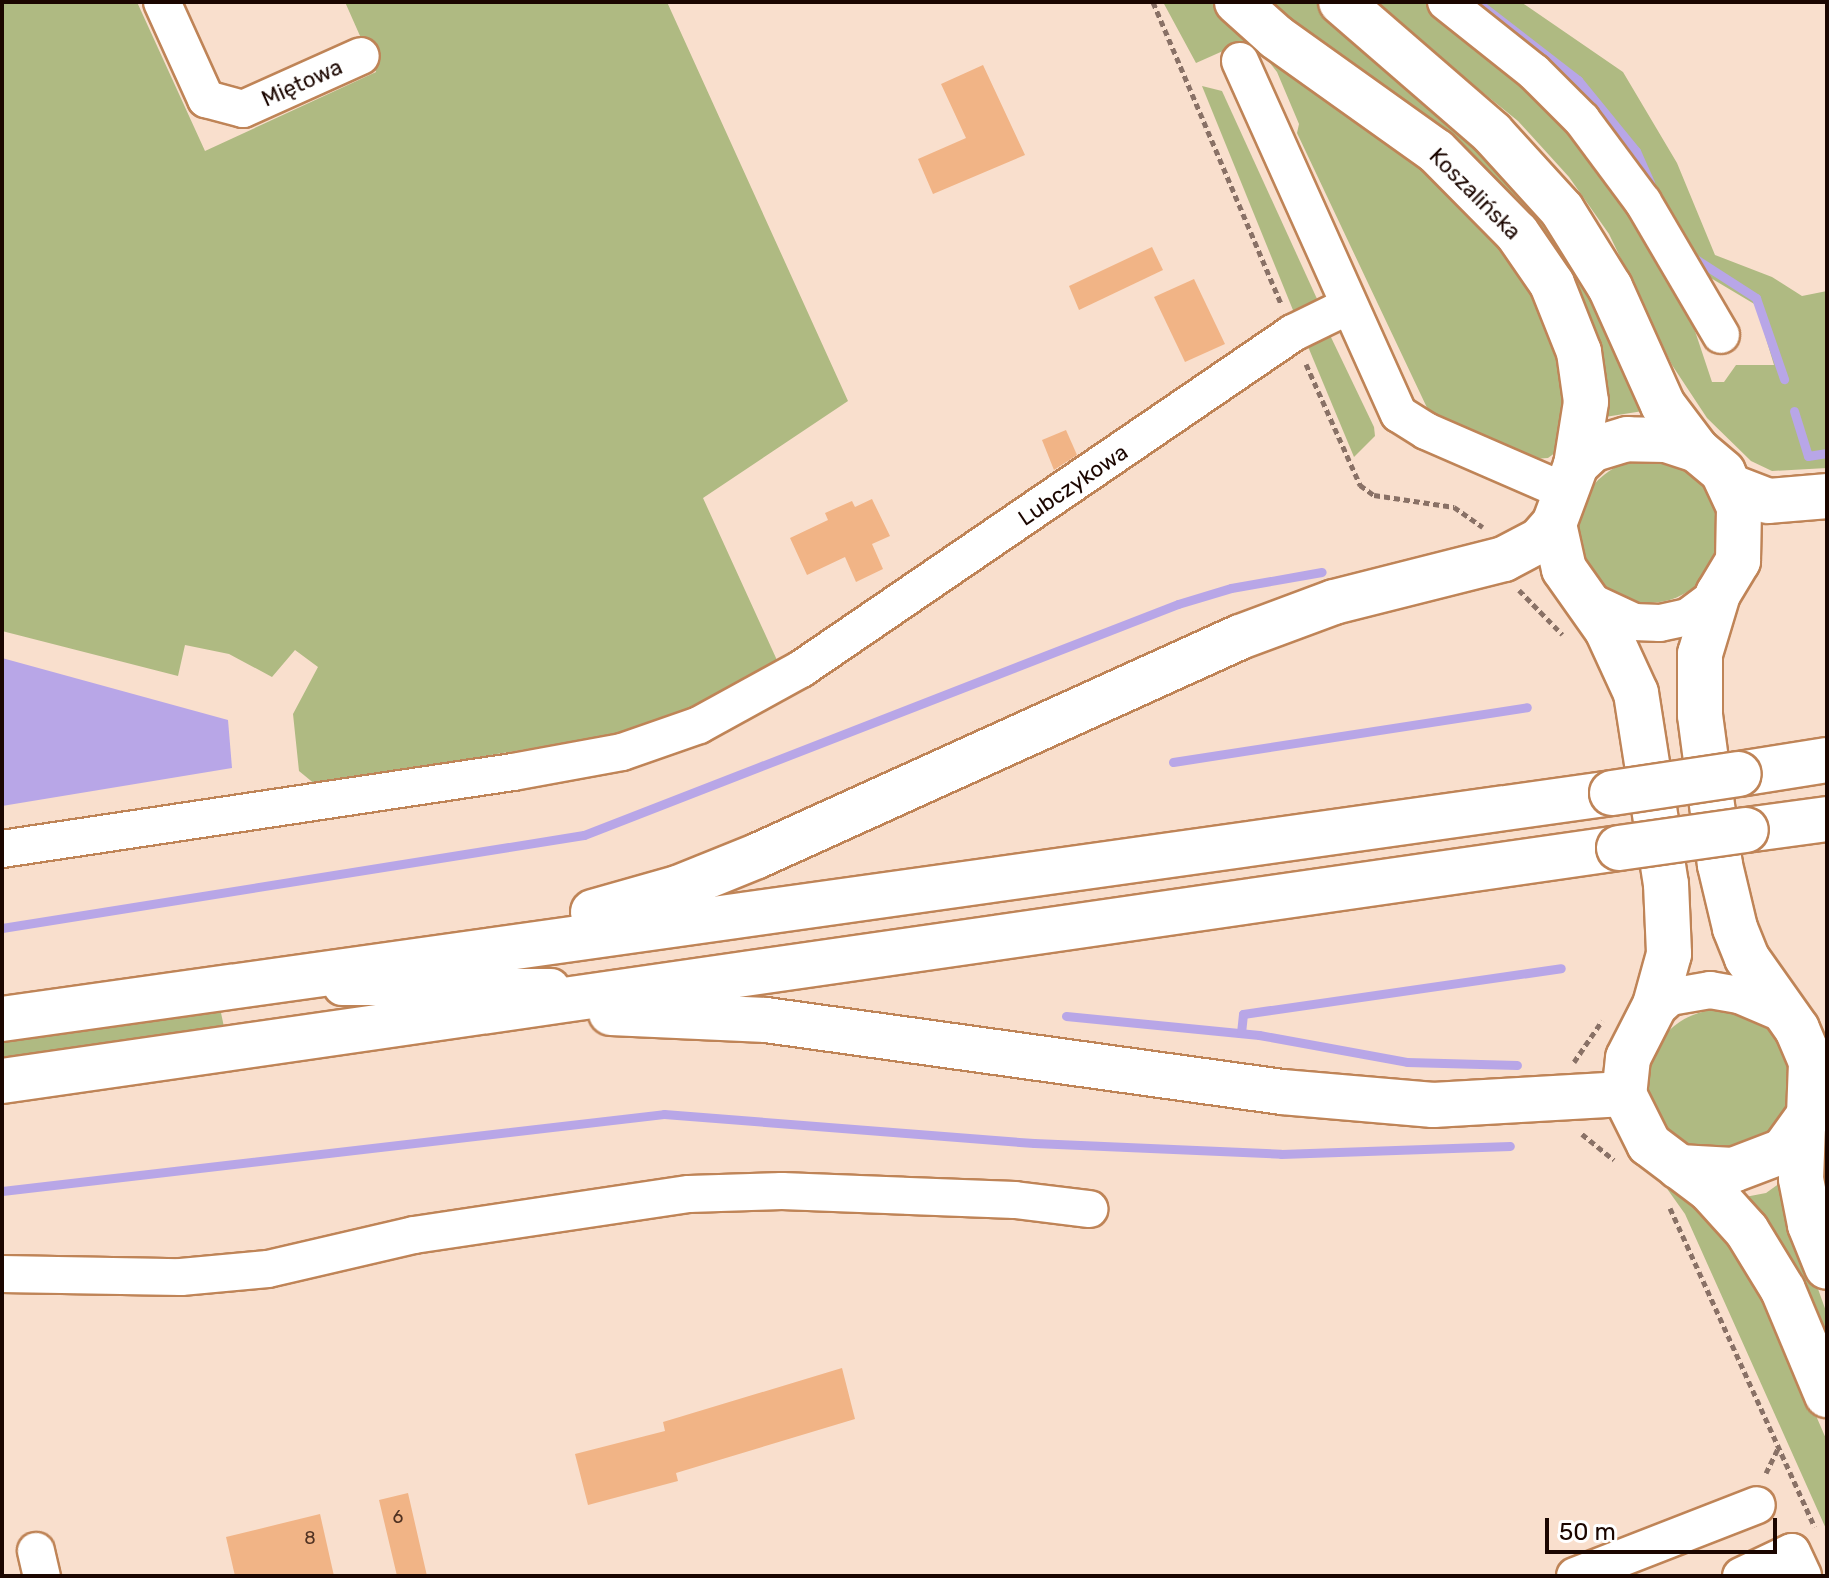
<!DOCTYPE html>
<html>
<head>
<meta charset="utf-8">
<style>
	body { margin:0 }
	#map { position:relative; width:1829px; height:1578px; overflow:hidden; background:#f9dfcd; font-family:Rubik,sans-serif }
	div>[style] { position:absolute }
	.green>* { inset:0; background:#afba82 }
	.round { border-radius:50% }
	.water>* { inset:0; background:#b8a6e7 }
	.stream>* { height:9px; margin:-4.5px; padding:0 4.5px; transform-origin:4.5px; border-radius:4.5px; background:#b8a6e7 }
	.building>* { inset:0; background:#f1b486 }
	.path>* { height:5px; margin-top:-2.5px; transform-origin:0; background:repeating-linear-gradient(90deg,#897166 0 6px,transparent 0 10px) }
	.roads { filter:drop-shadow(2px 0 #bf8457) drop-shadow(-2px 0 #bf8457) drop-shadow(0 2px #bf8457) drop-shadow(0 -2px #bf8457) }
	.minor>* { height:36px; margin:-18px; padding:0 18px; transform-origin:18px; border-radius:18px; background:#fff }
	.major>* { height:44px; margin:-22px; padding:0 22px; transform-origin:22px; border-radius:22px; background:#fff }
	.highway>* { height:44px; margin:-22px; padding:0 22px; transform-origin:22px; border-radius:22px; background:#fff }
	.bridges { filter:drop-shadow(2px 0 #bf8457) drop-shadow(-2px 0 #bf8457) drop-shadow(0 2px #bf8457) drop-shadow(0 -2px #bf8457) }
	.highway-bridge>* { height:44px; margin:-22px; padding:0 22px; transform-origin:22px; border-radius:22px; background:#fff }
	span { translate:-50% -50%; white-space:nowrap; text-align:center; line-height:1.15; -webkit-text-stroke:6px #fff; paint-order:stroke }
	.number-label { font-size:18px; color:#503222 }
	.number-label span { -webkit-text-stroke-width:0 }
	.street-label { font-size:22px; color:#1b0600 }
	.frame { position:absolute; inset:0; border:4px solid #1b0600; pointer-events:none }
	.scale { position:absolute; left:1545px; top:1518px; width:232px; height:36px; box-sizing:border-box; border:4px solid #1b0600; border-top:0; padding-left:10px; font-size:24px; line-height:28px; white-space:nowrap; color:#1b0600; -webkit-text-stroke:6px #fff; paint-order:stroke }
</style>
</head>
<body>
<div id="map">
	<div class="green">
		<i style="clip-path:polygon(2px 2px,137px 2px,205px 151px,376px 72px,345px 2px,667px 2px,848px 401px,703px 498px,781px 669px,699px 708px,620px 733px,316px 785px,299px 771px,293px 714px,318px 667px,295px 650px,272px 677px,229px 654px,185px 645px,178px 676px,2px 631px)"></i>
		<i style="clip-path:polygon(1163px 2px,1224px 2px,1400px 146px,1504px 248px,1544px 312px,1566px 385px,1559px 450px,1548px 458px,1533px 459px,1430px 414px,1297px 133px,1299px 124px,1277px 72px,1267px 59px,1245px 50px,1223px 51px,1196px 63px)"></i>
		<i style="clip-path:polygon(1252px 2px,1322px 2px,1488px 156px,1543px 217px,1587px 282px,1643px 411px,1605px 417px,1594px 336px)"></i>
		<i style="clip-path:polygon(1371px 2px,1428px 2px,1539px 94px,1614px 182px,1691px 319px,1712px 382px,1724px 382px,1736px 365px,1774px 365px,1756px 305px,1704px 274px,1466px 2px,1521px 2px,1623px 72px,1677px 163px,1715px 255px,1772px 277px,1802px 296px,1827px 291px,1827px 468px,1772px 471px,1751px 461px,1707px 418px,1672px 365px,1609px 234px,1569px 177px,1518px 121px)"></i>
		<i style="clip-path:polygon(1202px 86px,1222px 91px,1318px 301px,1297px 320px)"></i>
		<i style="clip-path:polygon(1328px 331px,1374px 427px,1375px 436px,1354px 457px,1304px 337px)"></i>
		<i class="round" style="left:1577px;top:459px;width:144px;height:144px"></i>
		<i style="clip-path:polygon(220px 1008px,224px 1027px,2px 1060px,2px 1040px)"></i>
		<i class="round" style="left:1648px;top:1010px;width:142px;height:142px"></i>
		<i style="clip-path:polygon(1663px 1183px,1678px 1190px,1727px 1236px,1764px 1296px,1827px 1441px,1827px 1531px,1685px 1214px)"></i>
		<i style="clip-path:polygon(1780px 1183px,1827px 1314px,1827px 1346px,1745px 1197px,1766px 1193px)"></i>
	</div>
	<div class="water">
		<i style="clip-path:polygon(2px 658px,228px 720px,232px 768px,2px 806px)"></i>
	</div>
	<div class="stream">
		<i style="left:1477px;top:2px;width:128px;rotate:37.7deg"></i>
		<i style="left:1578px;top:80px;width:92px;rotate:50.8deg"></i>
		<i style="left:1636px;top:151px;width:35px;rotate:66deg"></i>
		<i style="left:1694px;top:258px;width:74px;rotate:32.8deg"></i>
		<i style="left:1756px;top:298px;width:86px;rotate:70.9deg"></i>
		<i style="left:1794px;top:411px;width:47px;rotate:72.7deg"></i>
		<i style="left:1808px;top:456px;width:19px;rotate:-9deg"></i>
		<i style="left:1173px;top:762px;width:358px;rotate:-8.8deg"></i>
		<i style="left:2px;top:928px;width:589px;rotate:-9.08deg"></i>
		<i style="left:584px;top:835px;width:637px;rotate:-21.25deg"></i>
		<i style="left:1178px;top:604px;width:55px;rotate:-16.8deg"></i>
		<i style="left:1231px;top:588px;width:92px;rotate:-10deg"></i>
		<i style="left:1066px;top:1016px;width:194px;rotate:5.6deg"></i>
		<i style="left:1259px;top:1035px;width:150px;rotate:10.3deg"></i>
		<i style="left:1407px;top:1062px;width:110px;rotate:1.6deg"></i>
		<i style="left:1241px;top:1033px;width:19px;rotate:-84deg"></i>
		<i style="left:1243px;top:1014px;width:321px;rotate:-8.2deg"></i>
		<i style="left:2px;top:1191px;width:666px;rotate:-6.63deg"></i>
		<i style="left:664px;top:1114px;width:371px;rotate:4.5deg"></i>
		<i style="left:1034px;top:1143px;width:247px;rotate:2.5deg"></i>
		<i style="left:1281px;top:1154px;width:229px;rotate:-2deg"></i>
	</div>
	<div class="building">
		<i style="clip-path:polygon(983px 65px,1025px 155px,933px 194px,918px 159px,966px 138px,941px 84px)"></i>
		<i style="clip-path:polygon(1152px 247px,1163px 270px,1079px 310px,1069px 286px)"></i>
		<i style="clip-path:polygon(1194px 279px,1225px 344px,1185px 362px,1154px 297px)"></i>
		<i style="clip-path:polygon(1066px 430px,1077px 455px,1054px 470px,1042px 440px)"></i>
		<i style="clip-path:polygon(872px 499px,890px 536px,872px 544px,883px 569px,856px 582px,845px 557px,807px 575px,790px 538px,828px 520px,825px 513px,852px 501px,855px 507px)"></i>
		<i style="clip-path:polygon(842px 1368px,855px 1419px,676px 1473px,678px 1481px,588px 1505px,575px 1454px,665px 1431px,663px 1422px)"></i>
		<i style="clip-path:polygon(408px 1493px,427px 1576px,397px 1576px,393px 1559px,379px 1500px)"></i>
		<i style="clip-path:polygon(320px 1514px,334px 1576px,235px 1576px,226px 1537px)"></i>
	</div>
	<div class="path">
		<i style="left:1153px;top:2px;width:327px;rotate:67deg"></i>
		<i style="left:1306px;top:364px;width:133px;rotate:65.9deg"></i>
		<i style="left:1360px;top:485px;width:17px;rotate:36deg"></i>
		<i style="left:1374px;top:495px;width:81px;rotate:8.5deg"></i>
		<i style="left:1454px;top:507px;width:35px;rotate:35deg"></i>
		<i style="left:1519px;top:590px;width:62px;rotate:45.7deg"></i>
		<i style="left:1574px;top:1062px;width:50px;rotate:-55.7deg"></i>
		<i style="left:1582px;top:1134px;width:41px;rotate:39.1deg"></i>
		<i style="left:1670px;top:1208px;width:350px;rotate:65.6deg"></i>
		<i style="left:1766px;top:1473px;width:28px;rotate:-64deg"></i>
	</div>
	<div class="roads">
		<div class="minor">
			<i style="left:162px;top:2px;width:107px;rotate:65.6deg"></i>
			<i style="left:206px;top:99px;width:38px;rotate:15deg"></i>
			<i style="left:243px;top:109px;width:129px;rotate:-24.2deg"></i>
			<i style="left:1446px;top:2px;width:112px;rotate:38.5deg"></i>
			<i style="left:1534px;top:72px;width:68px;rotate:45deg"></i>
			<i style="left:1582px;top:120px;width:102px;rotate:53.4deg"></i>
			<i style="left:1643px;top:202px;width:154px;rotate:59.6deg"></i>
			<i style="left:1240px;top:61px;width:387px;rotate:65.8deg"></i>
			<i style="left:1399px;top:414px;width:32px;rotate:32deg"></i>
			<i style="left:1426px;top:431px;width:148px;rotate:23.5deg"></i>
			<i style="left:1585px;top:599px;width:54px;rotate:25.1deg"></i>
			<i style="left:1634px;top:622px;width:26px;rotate:2deg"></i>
			<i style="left:1660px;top:623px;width:29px;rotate:-12deg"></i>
			<i style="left:1688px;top:617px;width:38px;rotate:-37deg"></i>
			<i style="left:2px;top:849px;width:517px;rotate:-8.57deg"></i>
			<i style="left:513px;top:772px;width:111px;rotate:-10.4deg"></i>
			<i style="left:622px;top:752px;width:82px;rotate:-19.3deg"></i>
			<i style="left:699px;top:725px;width:116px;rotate:-28.8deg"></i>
			<i style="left:801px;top:669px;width:596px;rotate:-34.33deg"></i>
			<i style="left:1293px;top:333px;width:61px;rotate:-26.1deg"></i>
			<i style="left:342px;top:987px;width:209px"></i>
			<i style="left:1651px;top:1014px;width:25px;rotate:-42deg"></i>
			<i style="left:1670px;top:997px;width:41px;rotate:-9.9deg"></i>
			<i style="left:1710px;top:990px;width:29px;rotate:10deg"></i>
			<i style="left:1739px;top:995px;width:51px;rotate:23.1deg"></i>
			<i style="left:2px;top:1274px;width:179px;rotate:1deg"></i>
			<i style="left:181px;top:1277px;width:87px;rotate:-5.3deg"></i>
			<i style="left:268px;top:1269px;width:150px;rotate:-13.1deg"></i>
			<i style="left:414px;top:1235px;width:278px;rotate:-8.5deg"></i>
			<i style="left:689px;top:1194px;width:93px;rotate:-1.8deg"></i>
			<i style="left:782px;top:1191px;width:233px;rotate:2.2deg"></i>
			<i style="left:1015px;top:1200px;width:75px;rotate:6.9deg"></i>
			<i style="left:36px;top:1551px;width:26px;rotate:77deg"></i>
			<i style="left:1575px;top:1576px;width:195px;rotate:-21.3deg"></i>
			<i style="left:1741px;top:1576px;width:56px;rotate:-25.2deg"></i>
			<i style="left:1792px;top:1552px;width:26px;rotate:65deg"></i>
		</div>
		<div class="major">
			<i style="left:1237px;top:2px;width:52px;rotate:41.9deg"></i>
			<i style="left:1276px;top:37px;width:196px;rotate:35.5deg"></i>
			<i style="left:1436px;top:151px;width:115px;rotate:45.4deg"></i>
			<i style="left:1517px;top:233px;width:62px;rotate:55.5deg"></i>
			<i style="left:1552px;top:284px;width:73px;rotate:68.3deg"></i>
			<i style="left:1579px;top:352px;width:50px;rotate:82deg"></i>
			<i style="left:1586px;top:402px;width:64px;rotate:99deg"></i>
			<i style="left:1341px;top:2px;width:200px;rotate:40.9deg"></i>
			<i style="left:1492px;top:133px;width:104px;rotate:47.7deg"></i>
			<i style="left:1562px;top:210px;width:91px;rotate:58.1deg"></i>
			<i style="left:1610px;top:287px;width:129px;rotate:65.8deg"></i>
			<i style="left:1663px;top:405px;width:56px;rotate:52.9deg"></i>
			<i style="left:1803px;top:1128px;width:51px;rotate:92.2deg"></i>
			<i style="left:1801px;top:1179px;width:47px;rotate:78.9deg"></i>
			<i style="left:1810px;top:1225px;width:45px;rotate:68deg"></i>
			<i style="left:1679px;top:1167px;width:54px;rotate:3.2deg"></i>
			<i style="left:1733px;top:1170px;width:53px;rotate:-20.8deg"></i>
			<i style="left:1783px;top:1151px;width:44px;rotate:-54.2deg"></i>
			<i style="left:1809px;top:1115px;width:53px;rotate:-87.8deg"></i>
			<i style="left:1811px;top:1062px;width:36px;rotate:-113deg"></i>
			<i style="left:1797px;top:1029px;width:87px;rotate:-125.2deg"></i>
			<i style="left:1747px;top:958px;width:32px;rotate:-112deg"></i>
			<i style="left:1735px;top:928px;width:65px;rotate:-103.4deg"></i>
			<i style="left:1720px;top:865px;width:151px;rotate:-97.6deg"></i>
			<i style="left:1700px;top:715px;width:61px;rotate:-90deg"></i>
			<i style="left:1700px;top:654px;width:63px;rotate:-73.3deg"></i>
			<i style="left:1718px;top:594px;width:39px;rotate:-59deg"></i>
			<i style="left:1738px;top:561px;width:54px;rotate:-88.9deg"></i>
			<i style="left:1739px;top:507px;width:38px;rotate:-115deg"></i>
			<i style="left:1723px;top:472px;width:34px;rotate:-140deg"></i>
			<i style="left:1697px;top:450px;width:33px;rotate:-162deg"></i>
			<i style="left:1666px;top:440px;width:39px;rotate:-179deg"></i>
			<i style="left:1627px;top:439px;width:37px;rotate:163deg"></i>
			<i style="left:1592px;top:450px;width:22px;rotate:137deg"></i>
			<i style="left:1576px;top:465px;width:63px;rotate:110.4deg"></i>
			<i style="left:1554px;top:524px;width:46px;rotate:77.5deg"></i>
			<i style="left:1564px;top:569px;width:75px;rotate:54.8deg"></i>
			<i style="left:1607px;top:630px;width:69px;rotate:65.3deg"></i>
			<i style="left:1636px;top:693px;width:193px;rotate:81.1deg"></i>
			<i style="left:1666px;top:884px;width:70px;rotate:87.5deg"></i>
			<i style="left:1669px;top:954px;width:53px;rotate:105.4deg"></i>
			<i style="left:1655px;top:1005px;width:59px;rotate:117deg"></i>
			<i style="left:1628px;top:1058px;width:36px;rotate:96deg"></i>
			<i style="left:1624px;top:1094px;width:56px;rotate:63.4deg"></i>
			<i style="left:1649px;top:1144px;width:76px;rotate:37deg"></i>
			<i style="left:1710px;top:1190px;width:55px;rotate:47.9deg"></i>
			<i style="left:1747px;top:1231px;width:69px;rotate:58.6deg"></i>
			<i style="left:1783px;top:1290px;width:114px;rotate:67.3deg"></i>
		</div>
		<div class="highway">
			<i style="left:1732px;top:487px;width:39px;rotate:21deg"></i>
			<i style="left:1768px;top:501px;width:59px;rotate:-4.8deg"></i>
			<i style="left:1739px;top:774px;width:89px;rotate:-9deg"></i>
			<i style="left:1746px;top:830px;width:82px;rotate:-7.7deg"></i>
			<i style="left:593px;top:912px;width:88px;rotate:-15.8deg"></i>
			<i style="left:678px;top:888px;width:85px;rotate:-22.1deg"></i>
			<i style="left:757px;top:856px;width:530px;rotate:-24.39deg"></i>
			<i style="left:1240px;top:637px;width:100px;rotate:-20.4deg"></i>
			<i style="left:1334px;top:602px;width:175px;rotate:-14.2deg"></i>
			<i style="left:1504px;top:559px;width:41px;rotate:-27.8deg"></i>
			<i style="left:1540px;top:540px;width:21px;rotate:-49deg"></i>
			<i style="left:611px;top:1013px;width:155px;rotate:2.6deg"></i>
			<i style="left:766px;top:1020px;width:521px;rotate:7.94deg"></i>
			<i style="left:1282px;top:1092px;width:152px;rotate:4.9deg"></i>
			<i style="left:1433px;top:1105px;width:191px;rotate:-3.3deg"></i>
			<i style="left:2px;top:1019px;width:1626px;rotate:-7.99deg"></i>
			<i style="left:2px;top:1081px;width:1634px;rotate:-8.2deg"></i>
			<i style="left:1809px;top:1115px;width:27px;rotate:-48deg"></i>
		</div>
	</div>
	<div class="bridges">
		<div class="highway-bridge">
			<i style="left:1612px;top:793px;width:128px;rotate:-8.5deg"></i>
			<i style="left:1619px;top:848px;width:128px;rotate:-8.1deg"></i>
		</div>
	</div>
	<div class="number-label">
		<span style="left:398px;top:1517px">6</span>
		<span style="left:310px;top:1538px">8</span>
	</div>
	<div class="street-label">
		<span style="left:302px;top:83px;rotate:-24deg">Miętowa</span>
		<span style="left:1475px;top:194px;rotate:45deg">Koszalińska</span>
		<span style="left:1073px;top:485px;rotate:-34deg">Lubczykowa</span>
	</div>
	<div class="frame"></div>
	<div class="scale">50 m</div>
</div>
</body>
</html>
